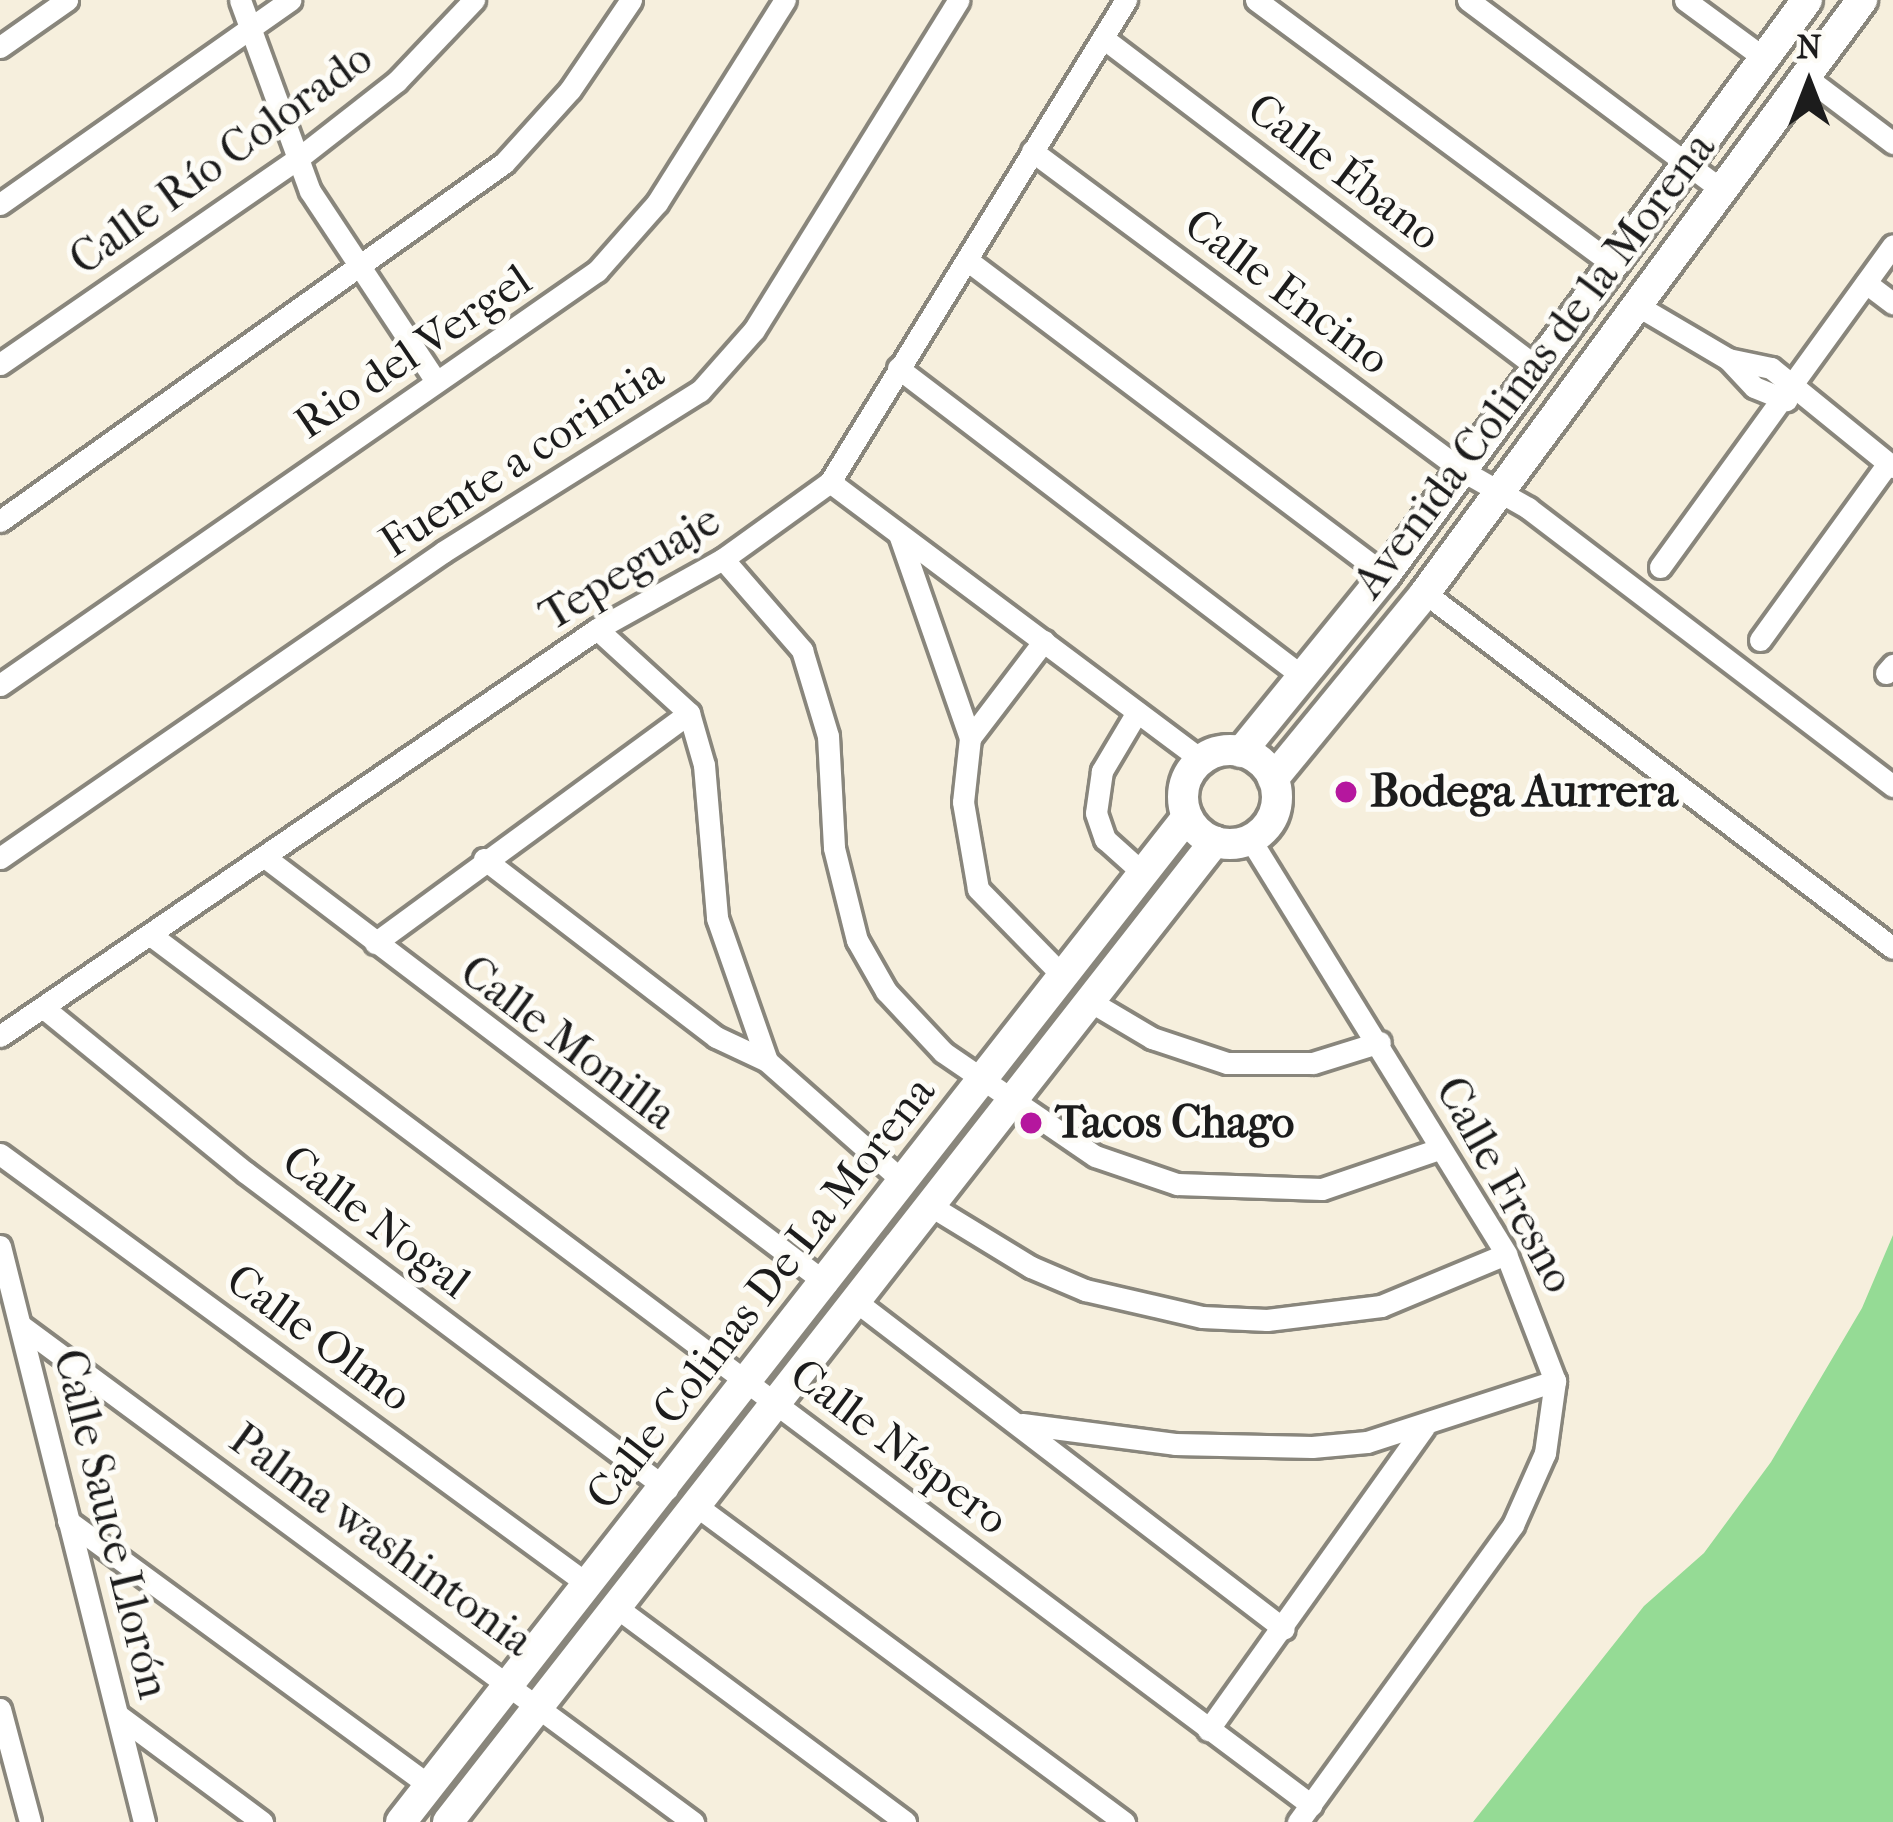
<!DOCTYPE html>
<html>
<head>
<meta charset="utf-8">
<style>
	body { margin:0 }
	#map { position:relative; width:1893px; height:1822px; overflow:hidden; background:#f6efdd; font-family:"IM FELL French Canon",serif }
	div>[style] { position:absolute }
	.green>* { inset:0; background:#95db95 }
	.roads { filter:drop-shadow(3px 0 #89867c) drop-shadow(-3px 0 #89867c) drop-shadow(0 3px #89867c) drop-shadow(0 -3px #89867c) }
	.street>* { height:21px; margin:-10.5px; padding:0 10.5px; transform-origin:10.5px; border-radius:10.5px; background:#fff }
	.secondary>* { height:30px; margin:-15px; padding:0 15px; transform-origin:15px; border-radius:15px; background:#fff }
	.secondary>.ring { margin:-15px; padding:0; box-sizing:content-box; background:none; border:30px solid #fff; border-radius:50% }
	.dots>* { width:33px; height:33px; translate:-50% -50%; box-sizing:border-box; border:6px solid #fdfcf7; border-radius:50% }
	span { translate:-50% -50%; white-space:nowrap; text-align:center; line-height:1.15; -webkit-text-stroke:10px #fdfcf7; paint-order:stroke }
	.street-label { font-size:45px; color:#1c1c1c }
	.poi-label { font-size:45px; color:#1c1c1c; font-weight:700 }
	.left { translate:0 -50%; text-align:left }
	.north { position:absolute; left:1749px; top:24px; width:120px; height:120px; -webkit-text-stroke:9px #fdfcf7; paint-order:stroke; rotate:0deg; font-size:33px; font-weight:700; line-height:48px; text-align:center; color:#1c1c1c }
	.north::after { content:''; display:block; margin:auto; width:42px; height:54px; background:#1c1c1c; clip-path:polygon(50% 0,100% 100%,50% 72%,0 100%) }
</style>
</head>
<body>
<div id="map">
	<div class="green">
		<i style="clip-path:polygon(1893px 1235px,1893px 1822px,1473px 1822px,1644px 1606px,1704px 1553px,1771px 1462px,1862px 1308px)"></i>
	</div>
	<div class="roads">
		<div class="street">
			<i style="left:240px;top:0;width:203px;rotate:69.9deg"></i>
			<i style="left:310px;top:191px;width:227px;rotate:56.5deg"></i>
			<i style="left:1256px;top:0;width:445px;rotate:36.5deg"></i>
			<i style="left:1468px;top:0;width:314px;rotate:36.8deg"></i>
			<i style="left:1685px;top:0;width:98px;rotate:36.3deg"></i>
			<i style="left:1103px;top:38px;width:547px;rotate:37.2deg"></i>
			<i style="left:0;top:47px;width:82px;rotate:-35deg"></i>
			<i style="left:1807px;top:78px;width:108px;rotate:37.1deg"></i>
			<i style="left:1032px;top:151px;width:537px;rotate:36.59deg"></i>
			<i style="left:1463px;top:471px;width:75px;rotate:29.6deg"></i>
			<i style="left:1528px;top:508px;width:459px;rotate:37.3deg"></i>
			<i style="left:0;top:204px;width:355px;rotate:-35.1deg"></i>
			<i style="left:967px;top:260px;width:523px;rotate:37deg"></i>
			<i style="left:1866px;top:283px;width:34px;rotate:37deg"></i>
			<i style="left:1633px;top:303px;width:110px;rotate:30.5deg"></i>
			<i style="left:1728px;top:359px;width:38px;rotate:47deg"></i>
			<i style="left:1754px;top:387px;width:35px;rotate:22deg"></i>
			<i style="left:1728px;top:359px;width:44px;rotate:11.8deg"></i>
			<i style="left:1771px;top:368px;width:157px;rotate:39.1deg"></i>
			<i style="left:0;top:364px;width:359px;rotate:-34.6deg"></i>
			<i style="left:296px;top:160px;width:128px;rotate:-38deg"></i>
			<i style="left:397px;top:81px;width:112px;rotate:-46.5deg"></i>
			<i style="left:898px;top:368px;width:508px;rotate:37.32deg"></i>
			<i style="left:830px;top:482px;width:464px;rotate:36.8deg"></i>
			<i style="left:0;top:521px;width:618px;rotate:-35.39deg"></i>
			<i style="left:504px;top:163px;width:98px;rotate:-47.9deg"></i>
			<i style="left:570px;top:90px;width:109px;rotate:-55.9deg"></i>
			<i style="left:900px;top:537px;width:213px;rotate:70.8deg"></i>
			<i style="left:970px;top:738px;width:64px;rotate:96.2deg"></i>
			<i style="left:963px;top:802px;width:88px;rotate:80.2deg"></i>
			<i style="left:978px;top:889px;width:120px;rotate:45.7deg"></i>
			<i style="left:723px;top:559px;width:121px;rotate:49deg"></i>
			<i style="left:802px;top:650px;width:90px;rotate:73.2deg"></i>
			<i style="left:828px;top:736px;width:112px;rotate:86.9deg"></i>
			<i style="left:834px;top:848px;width:95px;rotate:76deg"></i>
			<i style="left:857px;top:940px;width:59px;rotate:60.4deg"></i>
			<i style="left:886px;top:991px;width:83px;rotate:46.9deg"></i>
			<i style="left:943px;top:1052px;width:184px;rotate:34.4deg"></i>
			<i style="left:1095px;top:1156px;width:87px;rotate:18.9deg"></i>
			<i style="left:1177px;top:1184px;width:145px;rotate:2deg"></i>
			<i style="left:1322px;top:1189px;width:124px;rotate:-18.9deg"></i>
			<i style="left:1660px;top:567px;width:397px;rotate:-54.1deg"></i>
			<i style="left:1425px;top:593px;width:587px;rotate:37.18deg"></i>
			<i style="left:597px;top:629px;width:125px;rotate:42.4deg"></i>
			<i style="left:689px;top:713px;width:54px;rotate:73.9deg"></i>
			<i style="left:704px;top:765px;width:154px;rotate:85.1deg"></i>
			<i style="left:717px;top:918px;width:151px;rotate:70.7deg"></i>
			<i style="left:767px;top:1061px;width:183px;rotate:41.5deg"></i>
			<i style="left:1760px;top:640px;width:218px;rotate:-54.1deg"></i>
			<i style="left:1886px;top:673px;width:11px;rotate:-49deg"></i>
			<i style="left:0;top:685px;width:727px;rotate:-34.74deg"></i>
			<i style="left:597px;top:271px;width:91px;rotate:-48.6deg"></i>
			<i style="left:657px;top:203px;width:240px;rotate:-57.8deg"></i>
			<i style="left:1137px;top:712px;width:69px;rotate:120.7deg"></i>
			<i style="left:1102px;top:771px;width:42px;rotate:98.1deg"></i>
			<i style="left:1096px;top:813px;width:28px;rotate:71deg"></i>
			<i style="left:1105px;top:839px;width:52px;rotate:41.9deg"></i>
			<i style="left:970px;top:738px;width:122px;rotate:-52.7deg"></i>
			<i style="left:1250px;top:839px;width:488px;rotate:58.3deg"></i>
			<i style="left:1506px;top:1254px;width:136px;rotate:68.9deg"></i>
			<i style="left:1555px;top:1381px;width:73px;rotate:97.9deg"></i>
			<i style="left:1545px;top:1453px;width:79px;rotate:114deg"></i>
			<i style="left:1513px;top:1525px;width:367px;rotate:125.9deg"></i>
			<i style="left:0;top:858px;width:538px;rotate:-34.63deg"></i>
			<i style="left:443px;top:552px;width:303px;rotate:-32.1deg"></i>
			<i style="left:700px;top:391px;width:81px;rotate:-48.5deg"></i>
			<i style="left:754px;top:330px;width:388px;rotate:-58.2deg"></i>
			<i style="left:266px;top:858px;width:704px;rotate:37.21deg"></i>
			<i style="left:484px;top:859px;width:292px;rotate:37.5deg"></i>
			<i style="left:716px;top:1037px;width:56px;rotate:25.2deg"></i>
			<i style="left:152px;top:936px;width:1449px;rotate:36.86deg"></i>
			<i style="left:375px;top:943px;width:389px;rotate:-36.2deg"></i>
			<i style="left:1093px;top:1003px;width:69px;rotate:30.7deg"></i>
			<i style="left:1152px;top:1038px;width:79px;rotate:18.4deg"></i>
			<i style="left:1227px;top:1063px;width:86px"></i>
			<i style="left:1313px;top:1063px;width:70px;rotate:-17.4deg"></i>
			<i style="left:45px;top:1009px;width:258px;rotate:39.2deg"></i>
			<i style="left:245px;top:1172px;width:528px;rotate:36.91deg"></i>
			<i style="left:0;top:1036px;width:723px;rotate:-34.28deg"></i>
			<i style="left:597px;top:629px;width:144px;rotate:-29.1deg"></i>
			<i style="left:723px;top:559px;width:132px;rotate:-35.7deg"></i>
			<i style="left:830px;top:482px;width:566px;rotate:-58.45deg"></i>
			<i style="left:0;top:1154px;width:731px;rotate:36.21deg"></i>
			<i style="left:931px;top:1206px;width:117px;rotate:31.4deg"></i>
			<i style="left:1031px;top:1267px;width:59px;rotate:23.1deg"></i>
			<i style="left:1085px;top:1290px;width:120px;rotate:13deg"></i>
			<i style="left:1202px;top:1317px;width:65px;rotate:2.6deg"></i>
			<i style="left:1267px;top:1320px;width:115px;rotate:-7deg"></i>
			<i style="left:1381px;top:1306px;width:135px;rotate:-22.6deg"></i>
			<i style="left:0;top:1246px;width:594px;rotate:75.96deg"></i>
			<i style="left:858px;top:1303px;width:536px;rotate:37.43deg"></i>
			<i style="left:20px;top:1325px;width:837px;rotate:36.45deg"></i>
			<i style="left:1022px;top:1424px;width:154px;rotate:7.4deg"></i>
			<i style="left:1175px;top:1444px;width:137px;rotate:1.3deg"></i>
			<i style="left:1312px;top:1447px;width:55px;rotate:-5.2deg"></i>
			<i style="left:1367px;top:1442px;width:198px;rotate:-18deg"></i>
			<i style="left:698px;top:1507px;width:530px;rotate:36.48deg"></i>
			<i style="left:68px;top:1521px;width:449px;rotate:36.2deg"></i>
			<i style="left:616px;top:1607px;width:360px;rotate:36.6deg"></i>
			<i style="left:0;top:1709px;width:117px;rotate:75.1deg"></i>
			<i style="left:119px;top:1716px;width:178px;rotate:36.5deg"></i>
			<i style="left:1208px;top:1730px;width:372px;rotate:-54.5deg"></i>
		</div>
		<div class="secondary">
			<i class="ring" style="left:1183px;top:750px;width:64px;height:64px"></i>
			<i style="left:1241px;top:752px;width:228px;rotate:-50.9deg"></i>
			<i style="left:1385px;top:575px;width:713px;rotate:-53.72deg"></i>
			<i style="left:1273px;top:779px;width:240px;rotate:-50.7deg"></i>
			<i style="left:1425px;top:593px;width:737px;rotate:-53.61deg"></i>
			<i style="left:401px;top:1822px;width:1276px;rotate:-51.97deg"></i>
			<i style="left:448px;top:1822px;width:1245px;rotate:-51.98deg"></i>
		</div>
	</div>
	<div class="dots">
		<i style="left:1346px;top:792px;background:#b5179e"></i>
		<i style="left:1031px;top:1123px;background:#b5179e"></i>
	</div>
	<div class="street-label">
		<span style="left:221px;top:159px;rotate:-36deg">Calle Río Colorado</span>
		<span style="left:1344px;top:172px;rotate:37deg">Calle Ébano</span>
		<span style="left:1287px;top:292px;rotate:37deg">Calle Encino</span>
		<span style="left:413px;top:352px;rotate:-34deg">Rio del Vergel</span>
		<span style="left:1534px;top:365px;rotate:-53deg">Avenida Colinas de la Morena</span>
		<span style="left:522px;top:458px;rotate:-33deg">Fuente a corintia</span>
		<span style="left:630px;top:568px;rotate:-31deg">Tepeguaje</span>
		<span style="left:568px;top:1043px;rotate:37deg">Calle Monilla</span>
		<span style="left:1505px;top:1185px;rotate:61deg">Calle Fresno</span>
		<span style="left:376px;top:1222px;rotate:37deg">Calle Nogal</span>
		<span style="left:761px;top:1293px;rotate:-52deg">Calle Colinas De La Morena</span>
		<span style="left:319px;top:1338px;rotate:36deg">Calle Olmo</span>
		<span style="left:899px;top:1447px;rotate:37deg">Calle Níspero</span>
		<span style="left:111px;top:1524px;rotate:76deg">Calle Sauce Llorón</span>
		<span style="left:381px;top:1540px;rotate:36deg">Palma washintonia</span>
	</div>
	<div class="poi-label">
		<span class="left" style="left:1370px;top:792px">Bodega Aurrera</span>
		<span class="left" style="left:1055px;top:1123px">Tacos Chago</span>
	</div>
	<div class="north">N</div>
</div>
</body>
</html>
